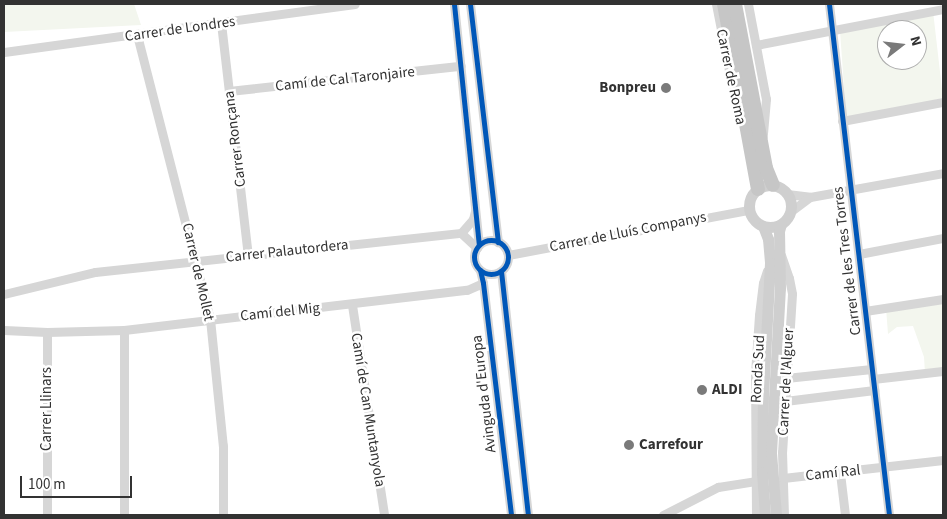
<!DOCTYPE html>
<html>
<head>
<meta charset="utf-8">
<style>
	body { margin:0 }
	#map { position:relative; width:947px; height:519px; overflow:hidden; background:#fff; font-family:"Source Sans 3",sans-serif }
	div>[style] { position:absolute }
	.green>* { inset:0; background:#f3f6ee }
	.minor>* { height:9px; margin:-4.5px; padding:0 4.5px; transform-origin:4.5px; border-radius:4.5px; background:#d6d6d6 }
	.minor>.ring { margin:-4.5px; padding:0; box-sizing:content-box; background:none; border:9px solid #d6d6d6; border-radius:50% }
	.secondary>* { height:11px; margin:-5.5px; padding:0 5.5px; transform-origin:5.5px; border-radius:5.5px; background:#cfcfcf }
	.secondary>.ring { margin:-5.5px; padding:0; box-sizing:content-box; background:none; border:11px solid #cfcfcf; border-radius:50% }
	.trunk>* { height:14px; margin:-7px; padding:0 7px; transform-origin:7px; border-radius:7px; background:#c6c6c6 }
	.cycleway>* { height:5px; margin:-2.5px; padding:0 2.5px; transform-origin:2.5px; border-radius:2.5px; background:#0057b8 }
	.cycleway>.ring { margin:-2.5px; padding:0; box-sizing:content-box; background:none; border:5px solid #0057b8; border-radius:50% }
	.dots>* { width:14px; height:14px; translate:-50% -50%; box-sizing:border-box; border:2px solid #fff; border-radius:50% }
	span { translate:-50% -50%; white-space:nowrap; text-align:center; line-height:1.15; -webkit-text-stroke:5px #fff; paint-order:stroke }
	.street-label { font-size:15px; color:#323232 }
	.poi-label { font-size:15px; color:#323232; font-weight:700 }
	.right { translate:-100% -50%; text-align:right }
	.left { translate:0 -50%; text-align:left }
	.frame { position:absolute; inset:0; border:5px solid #323232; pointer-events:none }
	.north { position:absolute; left:877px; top:20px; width:50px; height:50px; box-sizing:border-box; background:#fff; border:1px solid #adadad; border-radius:50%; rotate:74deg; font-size:14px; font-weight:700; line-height:20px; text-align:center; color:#323232 }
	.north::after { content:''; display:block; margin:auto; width:18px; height:22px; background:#7a7a7a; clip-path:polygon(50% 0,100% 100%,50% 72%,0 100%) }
	.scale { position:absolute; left:20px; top:476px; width:112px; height:22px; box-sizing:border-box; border:2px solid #323232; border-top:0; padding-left:6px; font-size:15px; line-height:18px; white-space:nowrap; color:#323232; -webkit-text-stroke:4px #fff; paint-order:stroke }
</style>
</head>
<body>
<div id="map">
	<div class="green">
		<i style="clip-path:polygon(4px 4px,134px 4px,141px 25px,4px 32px)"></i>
		<i style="clip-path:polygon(evenodd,933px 11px,943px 98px,853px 119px,846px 115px,840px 31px,933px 11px,887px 30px,917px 30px,917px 60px,887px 60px,887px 30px)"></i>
		<i style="clip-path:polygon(943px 299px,943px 371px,925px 373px,924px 357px,913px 326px,897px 327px,888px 334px,886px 308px)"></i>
	</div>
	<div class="minor">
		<i style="left:454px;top:4px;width:242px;rotate:84.1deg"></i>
		<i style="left:470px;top:4px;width:240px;rotate:83.3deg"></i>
		<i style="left:716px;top:4px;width:119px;rotate:78.9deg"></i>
		<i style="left:748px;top:4px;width:97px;rotate:79.3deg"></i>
		<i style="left:766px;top:99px;width:38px;rotate:95deg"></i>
		<i style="left:829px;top:4px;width:515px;rotate:83.3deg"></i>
		<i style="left:221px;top:23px;width:234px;rotate:83.4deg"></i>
		<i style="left:137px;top:35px;width:293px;rotate:75.6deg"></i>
		<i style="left:210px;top:319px;width:128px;rotate:84.2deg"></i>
		<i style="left:223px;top:446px;width:69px;rotate:90deg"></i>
		<i style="left:756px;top:45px;width:190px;rotate:-10.9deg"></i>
		<i style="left:4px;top:52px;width:354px;rotate:-7.8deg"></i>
		<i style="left:229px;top:91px;width:233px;rotate:-6.2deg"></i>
		<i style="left:842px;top:121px;width:103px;rotate:-10.7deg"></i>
		<i style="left:787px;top:194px;width:23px;rotate:7deg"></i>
		<i style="left:810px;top:197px;width:135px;rotate:-10.2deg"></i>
		<i style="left:790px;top:212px;width:25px;rotate:-37deg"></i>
		<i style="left:461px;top:233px;width:18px;rotate:-49deg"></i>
		<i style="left:473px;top:219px;width:8px;rotate:-76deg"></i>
		<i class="ring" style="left:474px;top:240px;width:25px;height:25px"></i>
		<i style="left:859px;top:254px;width:86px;rotate:-10.8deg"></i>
		<i style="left:508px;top:255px;width:245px;rotate:-10.6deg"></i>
		<i style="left:781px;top:255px;width:24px;rotate:71deg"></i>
		<i style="left:789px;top:278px;width:16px;rotate:79deg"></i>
		<i style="left:792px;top:294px;width:158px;rotate:93.6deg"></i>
		<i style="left:782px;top:452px;width:63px;rotate:88.2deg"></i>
		<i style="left:480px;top:270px;width:13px;rotate:77deg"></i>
		<i style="left:483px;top:283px;width:234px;rotate:83.1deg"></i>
		<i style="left:501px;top:271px;width:245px;rotate:83.7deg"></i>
		<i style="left:4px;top:294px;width:94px;rotate:-13.6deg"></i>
		<i style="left:95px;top:272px;width:368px;rotate:-6.1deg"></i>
		<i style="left:461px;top:233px;width:22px;rotate:43deg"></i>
		<i style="left:352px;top:305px;width:212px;rotate:81.3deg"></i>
		<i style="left:865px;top:311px;width:79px;rotate:-8.7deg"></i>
		<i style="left:4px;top:330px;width:43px;rotate:2.7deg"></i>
		<i style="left:47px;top:332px;width:77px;rotate:-1.5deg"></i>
		<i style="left:124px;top:330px;width:345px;rotate:-6.7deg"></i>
		<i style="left:467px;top:290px;width:17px;rotate:-24deg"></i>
		<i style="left:786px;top:378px;width:86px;rotate:-6deg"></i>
		<i style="left:873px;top:379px;width:70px;rotate:-6.5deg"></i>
		<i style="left:785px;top:401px;width:90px;rotate:-7deg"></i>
		<i style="left:840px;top:473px;width:42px;rotate:83.2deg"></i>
		<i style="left:783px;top:478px;width:161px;rotate:-6.4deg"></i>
		<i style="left:47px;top:515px;width:183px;rotate:-90deg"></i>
		<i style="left:124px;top:515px;width:185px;rotate:-90deg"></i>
		<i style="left:663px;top:515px;width:62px;rotate:-27deg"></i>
		<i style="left:718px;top:487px;width:36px;rotate:-9deg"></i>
		<i style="left:756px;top:515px;width:141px;rotate:-90.4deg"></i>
		<i style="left:755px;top:374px;width:59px;rotate:-86.1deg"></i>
		<i style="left:759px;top:315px;width:32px;rotate:-83deg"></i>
		<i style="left:763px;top:283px;width:13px;rotate:-72deg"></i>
	</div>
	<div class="secondary">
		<i class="ring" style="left:749px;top:185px;width:31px;height:31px"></i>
		<i style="left:763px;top:226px;width:14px;rotate:69deg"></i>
		<i style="left:768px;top:239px;width:24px;rotate:85deg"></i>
		<i style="left:770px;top:263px;width:132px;rotate:93deg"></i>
		<i style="left:763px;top:395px;width:77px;rotate:90.7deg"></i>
		<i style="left:762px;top:472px;width:43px;rotate:86deg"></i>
		<i style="left:776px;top:515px;width:62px;rotate:-94.6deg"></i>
		<i style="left:771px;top:453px;width:165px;rotate:-86.9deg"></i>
		<i style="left:780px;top:288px;width:57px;rotate:-91deg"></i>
		<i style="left:779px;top:231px;width:7px;rotate:-74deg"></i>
	</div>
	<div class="trunk">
		<i style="left:724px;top:4px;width:188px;rotate:79.6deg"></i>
		<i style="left:735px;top:4px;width:167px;rotate:79.3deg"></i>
		<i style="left:766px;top:168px;width:18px;rotate:68deg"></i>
	</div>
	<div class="cycleway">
		<i style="left:454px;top:4px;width:242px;rotate:84.1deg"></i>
		<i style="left:470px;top:4px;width:240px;rotate:83.3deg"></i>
		<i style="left:829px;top:4px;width:515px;rotate:83.3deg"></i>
		<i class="ring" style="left:474px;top:240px;width:29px;height:29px"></i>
		<i style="left:480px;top:270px;width:13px;rotate:77deg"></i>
		<i style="left:483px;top:283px;width:234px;rotate:83.1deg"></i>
		<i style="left:501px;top:271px;width:245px;rotate:83.7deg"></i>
	</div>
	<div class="dots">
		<i style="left:666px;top:88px;background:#7a7a7a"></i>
		<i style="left:702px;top:390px;background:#7a7a7a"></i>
		<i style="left:629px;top:445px;background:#7a7a7a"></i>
	</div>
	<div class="street-label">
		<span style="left:180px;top:29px;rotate:-8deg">Carrer de Londres</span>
		<span style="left:731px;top:77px;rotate:78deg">Carrer de Roma</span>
		<span style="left:345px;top:79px;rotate:-6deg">Camí de Cal Taronjaire</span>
		<span style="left:235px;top:139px;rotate:-97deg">Carrer Ronçana</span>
		<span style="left:628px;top:232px;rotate:-11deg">Carrer de Lluís Companys</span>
		<span style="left:287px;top:251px;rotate:-6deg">Carrer Palautordera</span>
		<span style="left:847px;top:261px;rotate:-97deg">Carrer de les Tres Torres</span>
		<span style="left:198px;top:272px;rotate:77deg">Carrer de Mollet</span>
		<span style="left:280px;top:312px;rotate:-6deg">Camí del Mig</span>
		<span style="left:758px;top:369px;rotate:-87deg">Ronda Sud</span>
		<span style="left:786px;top:382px;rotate:-87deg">Carrer de l'Alguer</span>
		<span style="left:484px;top:394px;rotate:-97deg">Avinguda d'Europa</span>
		<span style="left:47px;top:409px;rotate:-90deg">Carrer Llinars</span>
		<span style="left:368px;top:410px;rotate:81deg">Camí de Can Muntanyola</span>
		<span style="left:833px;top:473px;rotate:-6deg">Camí Ral</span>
	</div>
	<div class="poi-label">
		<span class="right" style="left:656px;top:88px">Bonpreu</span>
		<span class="left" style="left:712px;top:390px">ALDI</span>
		<span class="left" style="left:639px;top:445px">Carrefour</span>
	</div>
	<div class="frame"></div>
	<div class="north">N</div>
	<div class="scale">100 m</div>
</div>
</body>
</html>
